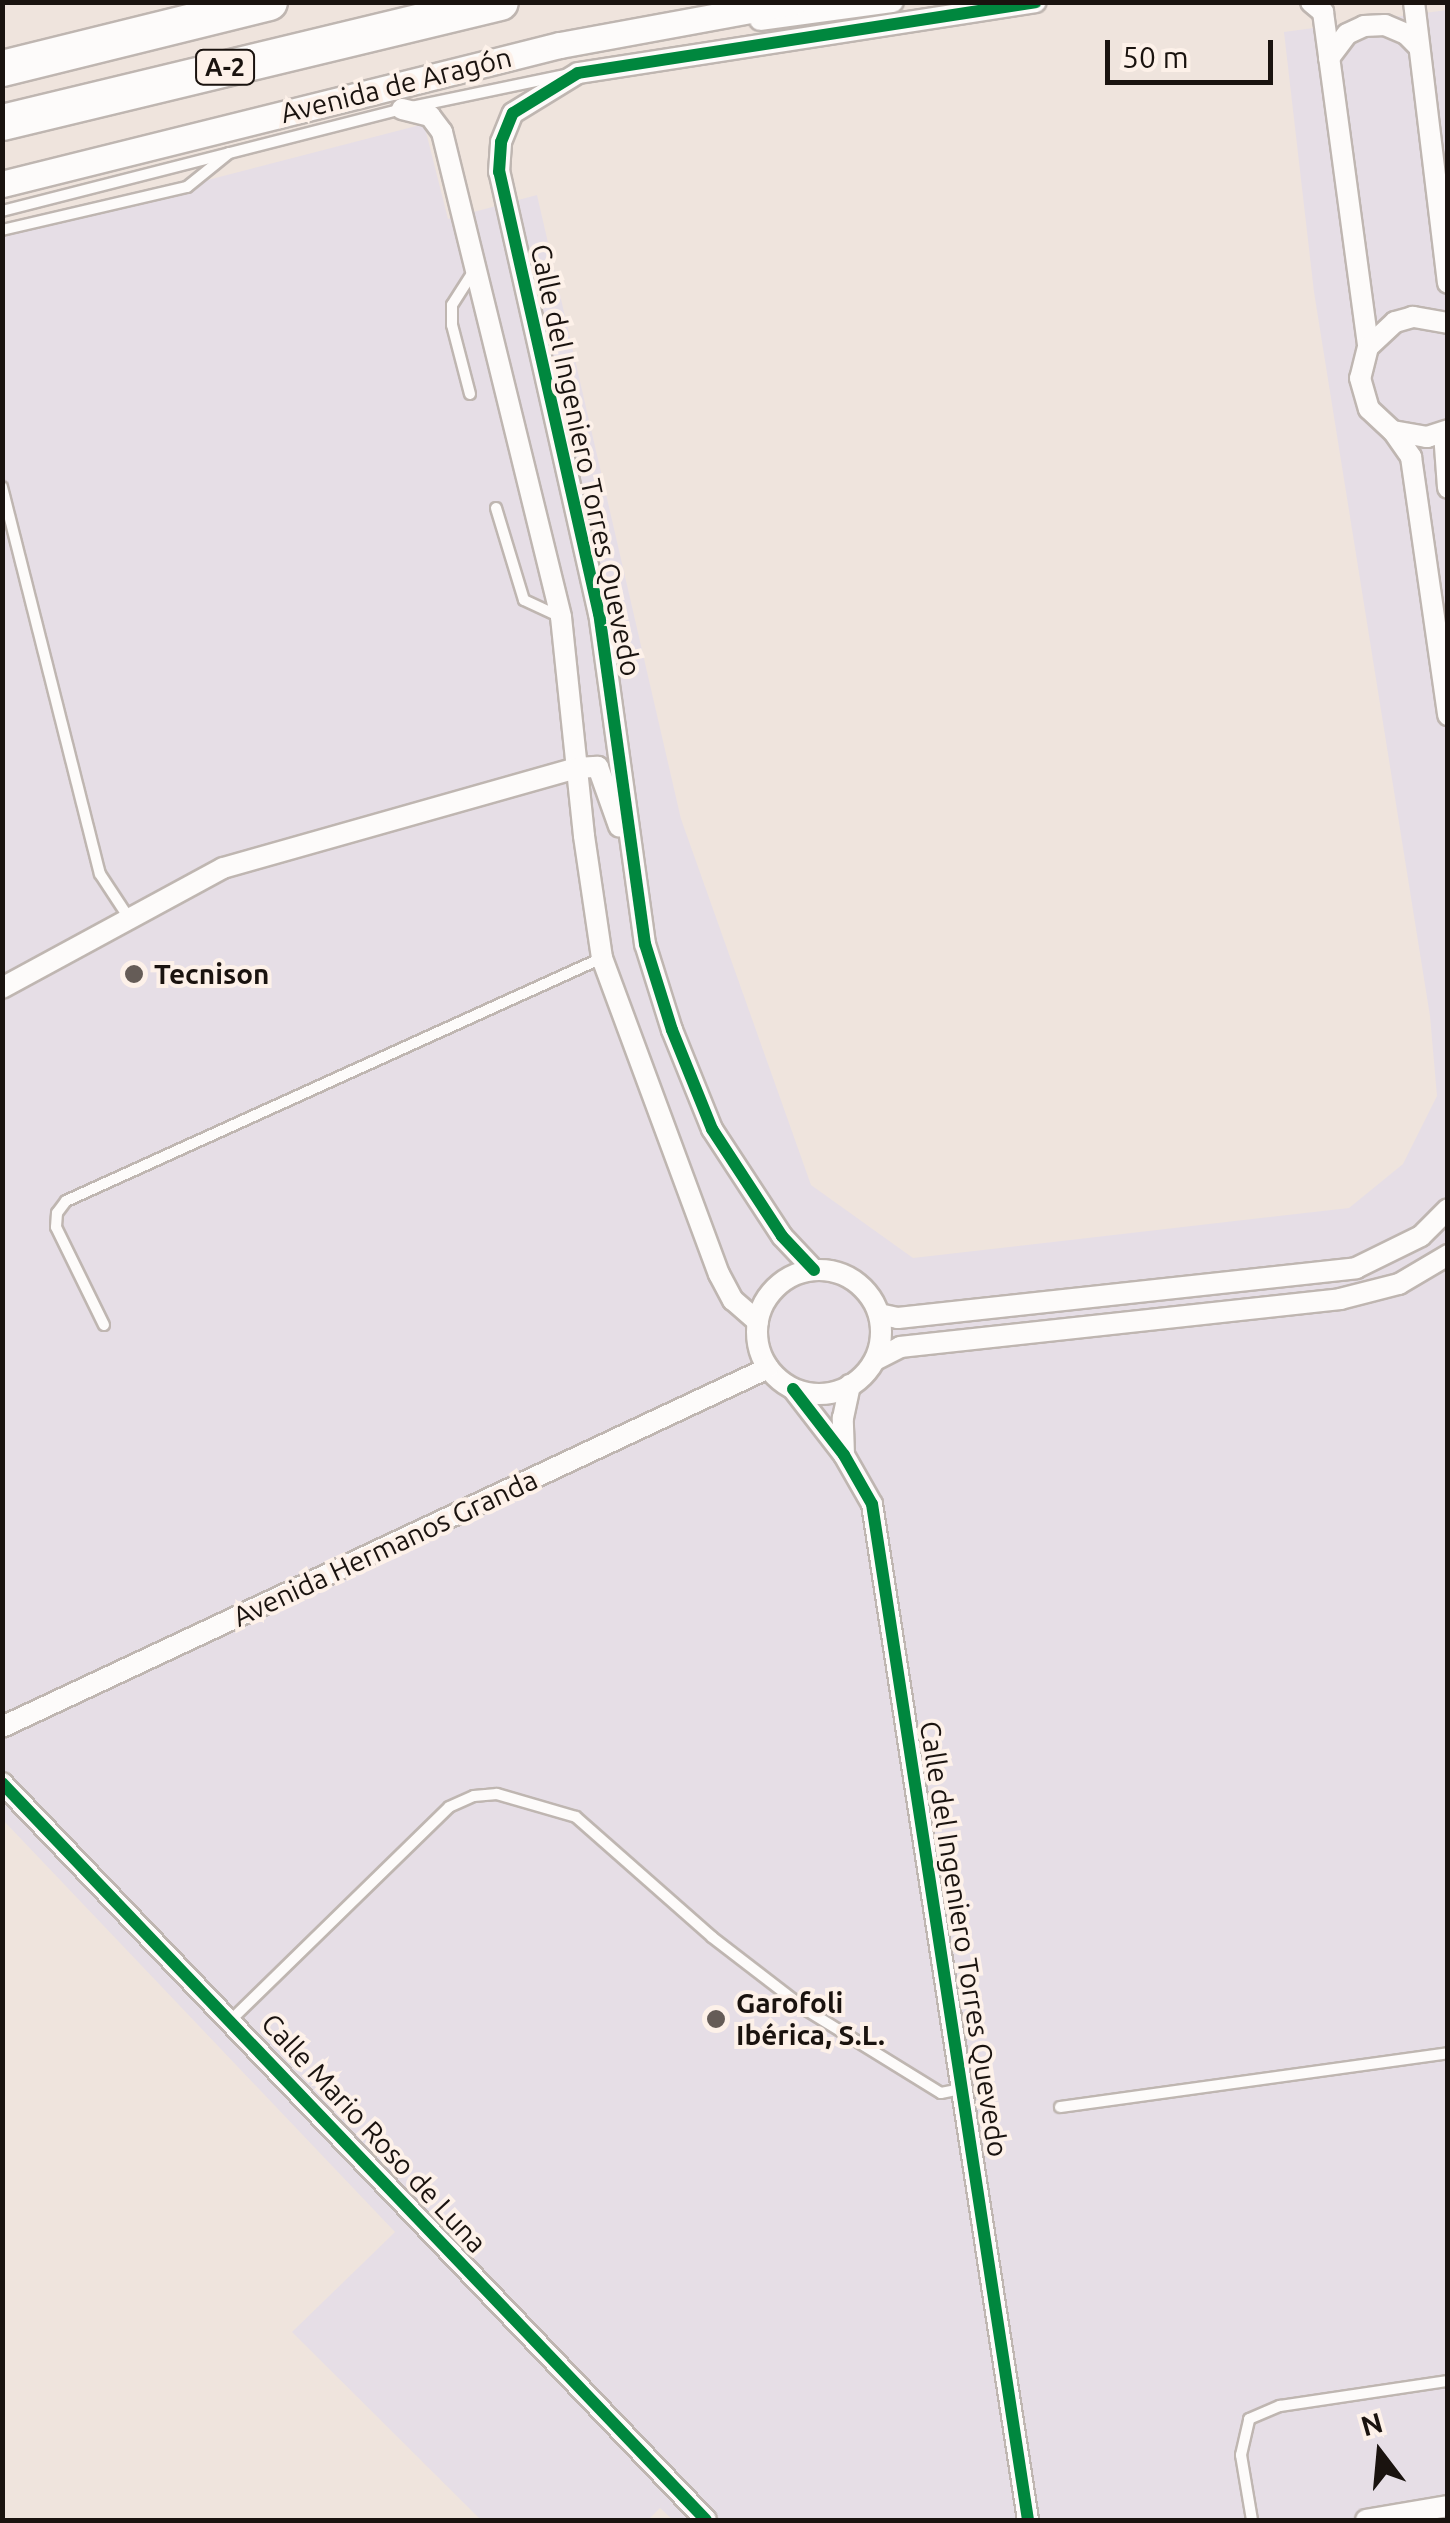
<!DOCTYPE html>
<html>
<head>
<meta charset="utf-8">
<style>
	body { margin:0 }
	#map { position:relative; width:1450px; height:2523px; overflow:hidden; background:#efe4dd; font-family:Ubuntu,sans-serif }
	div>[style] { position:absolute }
	.industrial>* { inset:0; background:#e6dee6 }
	.roads { filter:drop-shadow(2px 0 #bfb6b1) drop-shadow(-2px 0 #bfb6b1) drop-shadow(0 2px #bfb6b1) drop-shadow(0 -2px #bfb6b1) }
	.service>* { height:10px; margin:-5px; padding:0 5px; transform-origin:5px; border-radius:5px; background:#fdfbfa }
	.minor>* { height:20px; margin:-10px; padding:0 10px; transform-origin:10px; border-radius:10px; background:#fdfbfa }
	.minor>.ring { margin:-10px; padding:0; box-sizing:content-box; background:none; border:20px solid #fdfbfa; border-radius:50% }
	.tertiary>* { height:25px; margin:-12.5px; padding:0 12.5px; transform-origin:12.5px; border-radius:12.5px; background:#fdfbfa }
	.motorway>* { height:35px; margin:-17.5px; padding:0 17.5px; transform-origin:17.5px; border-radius:17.5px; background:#fdfbfa }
	.cycleway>* { height:12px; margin:-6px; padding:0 6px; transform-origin:6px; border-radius:6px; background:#00873e }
	.dots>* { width:28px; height:28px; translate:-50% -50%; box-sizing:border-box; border:5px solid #fdf1e9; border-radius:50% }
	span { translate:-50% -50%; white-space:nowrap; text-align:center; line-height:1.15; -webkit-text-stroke:8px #fdf1e9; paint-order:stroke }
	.shield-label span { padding:2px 8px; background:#fdf1e9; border:2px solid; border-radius:8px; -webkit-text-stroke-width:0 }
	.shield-label { font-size:25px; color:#1a130f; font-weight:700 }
	.street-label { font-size:28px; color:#1a130f }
	.poi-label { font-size:28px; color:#1a130f; font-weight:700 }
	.left { translate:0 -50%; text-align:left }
	.frame { position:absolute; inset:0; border:5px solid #1a130f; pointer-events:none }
	.north { position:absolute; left:1330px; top:2403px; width:100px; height:100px; -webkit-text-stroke:8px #fdf1e9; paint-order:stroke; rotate:344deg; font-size:28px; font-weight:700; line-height:40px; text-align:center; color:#1a130f }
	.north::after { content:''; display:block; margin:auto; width:35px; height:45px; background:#1a130f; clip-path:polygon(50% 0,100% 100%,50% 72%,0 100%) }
	.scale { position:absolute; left:1105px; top:40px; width:168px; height:45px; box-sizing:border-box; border:5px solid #1a130f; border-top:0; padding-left:12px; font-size:30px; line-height:35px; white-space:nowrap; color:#1a130f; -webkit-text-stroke:8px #fdf1e9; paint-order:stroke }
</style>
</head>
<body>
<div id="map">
	<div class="industrial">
		<i style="clip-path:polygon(1447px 10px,1447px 2520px,673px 2520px,660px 2508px,648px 2520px,481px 2520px,292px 2332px,395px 2232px,3px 1820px,3px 233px,424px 124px,448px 219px,537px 195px,681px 819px,811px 1185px,913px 1258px,1349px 1208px,1403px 1164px,1437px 1096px,1430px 1016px,1314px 292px,1284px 32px)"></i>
	</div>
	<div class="roads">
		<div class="service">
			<i style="left:2px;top:211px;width:413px;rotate:-14.3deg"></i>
			<i style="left:402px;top:109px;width:167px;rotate:-11.8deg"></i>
			<i style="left:2px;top:230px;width:190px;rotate:-13.1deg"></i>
			<i style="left:187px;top:187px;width:54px;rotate:-39deg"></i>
			<i style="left:470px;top:394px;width:71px;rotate:-104.6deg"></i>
			<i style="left:452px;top:325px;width:20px;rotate:-90deg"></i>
			<i style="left:452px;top:305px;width:43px;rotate:-57.4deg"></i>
			<i style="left:2px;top:487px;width:399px;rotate:75.8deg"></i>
			<i style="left:100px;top:874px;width:53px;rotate:56.6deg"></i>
			<i style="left:496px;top:508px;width:96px;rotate:73.1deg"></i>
			<i style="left:524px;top:600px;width:38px;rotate:25deg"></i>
			<i style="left:104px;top:1325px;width:109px;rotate:-116.1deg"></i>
			<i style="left:56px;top:1227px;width:14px;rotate:-86deg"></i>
			<i style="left:57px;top:1213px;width:15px;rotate:-53deg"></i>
			<i style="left:66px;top:1201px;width:589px;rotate:-24.39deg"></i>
			<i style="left:232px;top:2019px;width:303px;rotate:-44.3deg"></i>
			<i style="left:449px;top:1807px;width:27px;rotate:-24deg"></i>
			<i style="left:474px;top:1796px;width:23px;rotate:-5deg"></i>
			<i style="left:497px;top:1794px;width:82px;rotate:16.2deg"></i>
			<i style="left:576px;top:1817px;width:181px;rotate:41.4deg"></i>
			<i style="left:712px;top:1937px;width:121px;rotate:37.6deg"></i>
			<i style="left:808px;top:2011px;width:156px;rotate:31.7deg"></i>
			<i style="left:941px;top:2093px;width:20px;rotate:-11deg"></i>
			<i style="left:1060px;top:2107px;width:392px;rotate:-7.9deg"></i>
			<i style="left:1252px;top:2520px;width:66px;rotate:-99.6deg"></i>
			<i style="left:1241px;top:2455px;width:37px;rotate:-77deg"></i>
			<i style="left:1249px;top:2419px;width:34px;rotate:-23deg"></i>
			<i style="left:1280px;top:2406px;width:170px;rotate:-8.5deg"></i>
		</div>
		<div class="minor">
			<i style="left:1311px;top:2px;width:16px;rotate:40deg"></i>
			<i style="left:1323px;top:12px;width:338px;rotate:82.3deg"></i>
			<i style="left:1414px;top:2px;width:283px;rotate:83.1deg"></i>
			<i style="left:760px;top:20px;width:134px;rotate:-7.7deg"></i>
			<i style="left:1329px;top:58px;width:30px;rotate:-53deg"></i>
			<i style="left:1347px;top:34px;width:19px;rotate:-25deg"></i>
			<i style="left:1364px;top:26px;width:21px;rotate:-3deg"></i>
			<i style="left:1385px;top:25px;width:23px;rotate:23deg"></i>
			<i style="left:1406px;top:34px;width:18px;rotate:45deg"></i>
			<i style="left:402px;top:109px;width:29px;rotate:14deg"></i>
			<i style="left:430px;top:116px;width:20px;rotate:53deg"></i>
			<i style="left:442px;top:132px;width:499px;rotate:76.2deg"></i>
			<i style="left:561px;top:617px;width:220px;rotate:84deg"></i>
			<i style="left:584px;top:836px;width:123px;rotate:81.6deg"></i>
			<i style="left:602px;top:958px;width:337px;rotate:69.7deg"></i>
			<i style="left:719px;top:1274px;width:30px;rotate:62deg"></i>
			<i style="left:733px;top:1300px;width:33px;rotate:41deg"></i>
			<i style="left:1448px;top:323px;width:36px;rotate:-170deg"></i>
			<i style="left:1413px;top:317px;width:19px;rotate:164deg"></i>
			<i style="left:1395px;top:322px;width:37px;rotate:137deg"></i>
			<i style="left:1368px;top:347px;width:32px;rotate:104deg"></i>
			<i style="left:1360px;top:378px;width:32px;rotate:74deg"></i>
			<i style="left:1369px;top:409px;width:33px;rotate:43deg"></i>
			<i style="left:1393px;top:431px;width:35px;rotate:10deg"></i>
			<i style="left:1427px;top:437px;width:22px;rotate:-18deg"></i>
			<i style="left:1393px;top:431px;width:32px;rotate:55deg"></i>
			<i style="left:1411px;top:457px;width:261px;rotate:81.8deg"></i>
			<i style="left:1444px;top:433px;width:55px;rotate:85.8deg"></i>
			<i style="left:2px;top:988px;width:251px;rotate:-28.5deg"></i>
			<i style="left:223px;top:868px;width:367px;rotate:-15.8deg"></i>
			<i style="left:576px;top:768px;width:22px;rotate:-3deg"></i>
			<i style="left:598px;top:767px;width:63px;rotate:70.4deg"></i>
			<i style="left:814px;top:1270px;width:47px;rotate:-133.3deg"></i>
			<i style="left:782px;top:1236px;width:128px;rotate:-123.2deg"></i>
			<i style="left:712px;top:1129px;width:107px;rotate:-112deg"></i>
			<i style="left:672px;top:1030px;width:90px;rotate:-107.4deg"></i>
			<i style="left:645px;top:944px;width:333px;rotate:-97.9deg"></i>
			<i style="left:599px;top:614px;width:453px;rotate:-102.7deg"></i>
			<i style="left:499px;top:172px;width:30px;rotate:-86deg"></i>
			<i style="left:501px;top:142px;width:31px;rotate:-68deg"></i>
			<i style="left:513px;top:113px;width:76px;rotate:-31.6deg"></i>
			<i style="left:578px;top:73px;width:463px;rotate:-8.8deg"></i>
			<i class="ring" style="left:757px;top:1270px;width:104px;height:104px"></i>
			<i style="left:879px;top:1314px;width:19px;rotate:12deg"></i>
			<i style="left:898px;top:1318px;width:461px;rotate:-6.2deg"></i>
			<i style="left:1356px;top:1268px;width:72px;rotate:-26.2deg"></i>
			<i style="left:1421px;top:1236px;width:38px;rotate:-45deg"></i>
			<i style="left:875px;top:1360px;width:28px;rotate:-27deg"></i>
			<i style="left:900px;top:1347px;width:443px;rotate:-6.2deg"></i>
			<i style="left:1340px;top:1299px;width:61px;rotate:-14.3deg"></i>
			<i style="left:1399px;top:1284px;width:57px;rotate:-30.6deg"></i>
			<i style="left:793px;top:1389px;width:83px;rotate:52.3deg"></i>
			<i style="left:844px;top:1455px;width:56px;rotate:60.3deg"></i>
			<i style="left:872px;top:1504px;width:1028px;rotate:81.27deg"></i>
			<i style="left:844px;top:1455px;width:37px;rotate:-92deg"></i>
			<i style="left:843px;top:1418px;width:34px;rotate:-78deg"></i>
			<i style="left:2px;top:1727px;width:846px;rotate:-25.11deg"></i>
			<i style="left:2px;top:1783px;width:1019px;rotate:46.31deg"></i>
			<i style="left:1366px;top:2520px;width:83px;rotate:-9.7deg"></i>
		</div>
		<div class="tertiary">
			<i style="left:2px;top:184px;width:575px;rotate:-13.99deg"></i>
			<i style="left:560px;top:45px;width:238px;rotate:-10.4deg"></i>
		</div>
		<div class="motorway">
			<i style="left:2px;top:68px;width:275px;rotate:-13.9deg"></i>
			<i style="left:2px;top:122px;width:512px;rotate:-13.55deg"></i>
		</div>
	</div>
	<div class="cycleway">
		<i style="left:814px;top:1270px;width:47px;rotate:-133.3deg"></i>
		<i style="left:782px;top:1236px;width:128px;rotate:-123.2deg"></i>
		<i style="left:712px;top:1129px;width:107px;rotate:-112deg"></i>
		<i style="left:672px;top:1030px;width:90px;rotate:-107.4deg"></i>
		<i style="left:645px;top:944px;width:333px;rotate:-97.9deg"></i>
		<i style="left:599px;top:614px;width:453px;rotate:-102.7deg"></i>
		<i style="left:499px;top:172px;width:30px;rotate:-86deg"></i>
		<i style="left:501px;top:142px;width:31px;rotate:-68deg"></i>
		<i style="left:513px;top:113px;width:76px;rotate:-31.6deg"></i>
		<i style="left:578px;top:73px;width:463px;rotate:-8.8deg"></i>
		<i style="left:793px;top:1389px;width:83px;rotate:52.3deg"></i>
		<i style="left:844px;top:1455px;width:56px;rotate:60.3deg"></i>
		<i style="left:872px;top:1504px;width:1028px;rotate:81.27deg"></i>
		<i style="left:2px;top:1783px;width:1019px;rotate:46.31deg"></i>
	</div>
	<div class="dots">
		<i style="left:134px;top:974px;background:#655c57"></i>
		<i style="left:716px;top:2019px;background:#655c57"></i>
	</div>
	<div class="shield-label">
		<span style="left:225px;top:67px">A-2</span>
	</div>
	<div class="street-label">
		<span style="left:396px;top:85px;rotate:-14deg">Avenida de Aragón</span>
		<span style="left:586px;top:460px;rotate:78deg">Calle del Ingeniero Torres Quevedo</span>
		<span style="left:385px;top:1548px;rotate:-25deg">Avenida Hermanos Granda</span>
		<span style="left:964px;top:1939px;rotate:81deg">Calle del Ingeniero Torres Quevedo</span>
		<span style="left:374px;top:2133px;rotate:47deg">Calle Mario Roso de Luna</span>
	</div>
	<div class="poi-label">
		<span class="left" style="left:154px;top:974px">Tecnison</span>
		<span class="left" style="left:736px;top:2019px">Garofoli<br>Ibérica, S.L.</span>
	</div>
	<div class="frame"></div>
	<div class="north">N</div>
	<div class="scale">50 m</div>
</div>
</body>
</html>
